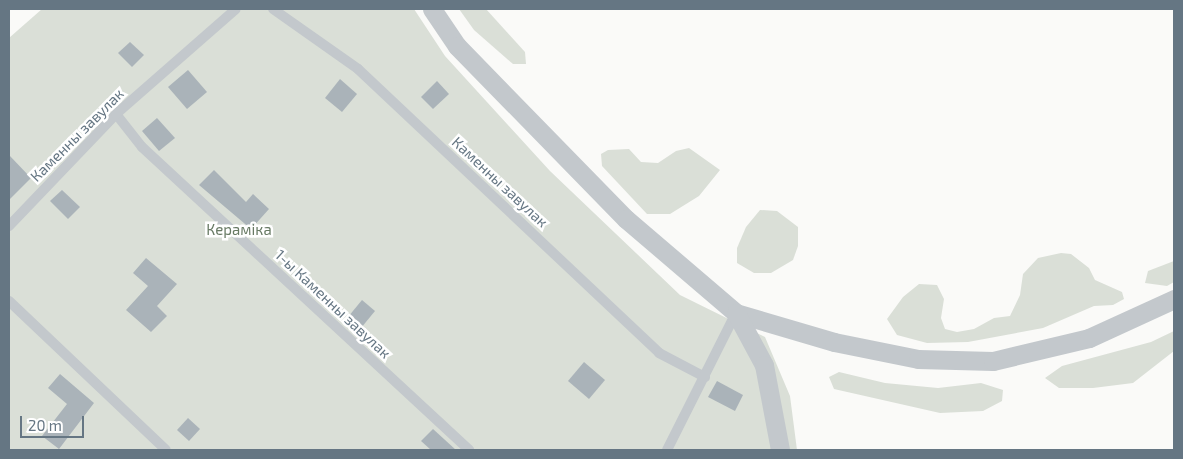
<!DOCTYPE html>
<html>
<head>
<meta charset="utf-8">
<style>
	body { margin:0 }
	#map { position:relative; width:1183px; height:459px; overflow:hidden; background:#fafaf8; font-family:"Exo 2",sans-serif }
	div>[style] { position:absolute }
	.green>* { inset:0; background:#dadfd7 }
	.building>* { inset:0; background:#aab3b9 }
	.lane>* { height:10px; margin:-5px; padding:0 5px; transform-origin:5px; border-radius:5px; background:#c3c8cc }
	.street>* { height:19px; margin:-9.5px; padding:0 9.5px; transform-origin:9.5px; border-radius:9.5px; background:#c3c8cc }
	span { translate:-50% -50%; white-space:nowrap; text-align:center; line-height:1.15; -webkit-text-stroke:5px #fff; paint-order:stroke }
	.street-label { font-size:15px; color:#657683 }
	.park-label { font-size:15px; color:#687a64 }
	.frame { position:absolute; inset:0; border:10px solid #657683; pointer-events:none }
	.scale { position:absolute; left:20px; top:416px; width:64px; height:22px; box-sizing:border-box; border:2px solid #657683; border-top:0; padding-left:6px; font-size:15px; line-height:18px; white-space:nowrap; color:#657683; -webkit-text-stroke:4px #fff; paint-order:stroke }
</style>
</head>
<body>
<div id="map">
	<div class="green">
		<i style="clip-path:polygon(42px 9px,414px 9px,445px 56px,550px 171px,680px 295px,765px 337px,790px 396px,797px 450px,9px 450px,9px 38px)"></i>
		<i style="clip-path:polygon(459px 9px,486px 9px,525px 52px,526px 64px,513px 64px,474px 30px)"></i>
		<i style="clip-path:polygon(689px 148px,720px 170px,699px 196px,670px 214px,647px 214px,602px 166px,601px 154px,608px 150px,629px 149px,641px 162px,658px 163px,676px 151px)"></i>
		<i style="clip-path:polygon(760px 210px,777px 211px,798px 227px,798px 246px,793px 260px,771px 273px,754px 273px,737px 263px,737px 248px,746px 227px)"></i>
		<i style="clip-path:polygon(1061px 253px,1071px 254px,1089px 268px,1095px 280px,1122px 292px,1124px 299px,1113px 305px,1094px 306px,1043px 328px,968px 342px,927px 343px,897px 335px,887px 319px,903px 297px,919px 284px,937px 285px,944px 299px,941px 318px,945px 329px,957px 332px,974px 329px,994px 318px,1010px 316px,1020px 295px,1023px 274px,1038px 258px)"></i>
		<i style="clip-path:polygon(1174px 261px,1174px 282px,1167px 286px,1145px 283px,1148px 271px)"></i>
		<i style="clip-path:polygon(1174px 331px,1174px 351px,1133px 383px,1093px 388px,1059px 388px,1045px 378px,1062px 366px,1151px 342px)"></i>
		<i style="clip-path:polygon(839px 372px,885px 383px,938px 388px,981px 383px,1003px 390px,1002px 401px,983px 411px,940px 413px,834px 389px,829px 377px)"></i>
	</div>
	<div class="building">
		<i style="clip-path:polygon(130px 42px,144px 55px,132px 67px,118px 53px)"></i>
		<i style="clip-path:polygon(188px 70px,207px 92px,187px 109px,168px 87px)"></i>
		<i style="clip-path:polygon(340px 79px,357px 94px,342px 112px,325px 98px)"></i>
		<i style="clip-path:polygon(437px 81px,449px 94px,433px 109px,421px 97px)"></i>
		<i style="clip-path:polygon(157px 118px,175px 138px,159px 151px,142px 131px)"></i>
		<i style="clip-path:polygon(9px 155px,31px 178px,9px 200px)"></i>
		<i style="clip-path:polygon(214px 170px,246px 202px,253px 194px,269px 209px,251px 229px,199px 185px)"></i>
		<i style="clip-path:polygon(62px 190px,80px 207px,68px 219px,50px 201px)"></i>
		<i style="clip-path:polygon(146px 258px,177px 284px,157px 306px,167px 316px,151px 332px,126px 310px,148px 286px,133px 273px)"></i>
		<i style="clip-path:polygon(362px 300px,375px 311px,361px 328px,348px 317px)"></i>
		<i style="clip-path:polygon(584px 362px,605px 380px,589px 399px,568px 381px)"></i>
		<i style="clip-path:polygon(60px 374px,94px 403px,59px 449px,42px 436px,67px 404px,48px 388px)"></i>
		<i style="clip-path:polygon(717px 381px,743px 395px,735px 411px,708px 397px)"></i>
		<i style="clip-path:polygon(188px 418px,200px 429px,189px 441px,177px 430px)"></i>
		<i style="clip-path:polygon(433px 429px,456px 450px,431px 450px,421px 441px)"></i>
	</div>
	<div class="lane">
		<i style="left:273px;top:9px;width:104px;rotate:35.2deg"></i>
		<i style="left:358px;top:69px;width:414px;rotate:43.3deg"></i>
		<i style="left:659px;top:353px;width:52px;rotate:27.6deg"></i>
		<i style="left:116px;top:114px;width:42px;rotate:51.8deg"></i>
		<i style="left:142px;top:147px;width:446px;rotate:42.8deg"></i>
		<i style="left:9px;top:226px;width:155px;rotate:-46.3deg"></i>
		<i style="left:116px;top:114px;width:159px;rotate:-41.2deg"></i>
		<i style="left:9px;top:301px;width:216px;rotate:43.5deg"></i>
		<i style="left:667px;top:450px;width:153px;rotate:-63.3deg"></i>
	</div>
	<div class="street">
		<i style="left:432px;top:9px;width:45px;rotate:56deg"></i>
		<i style="left:457px;top:46px;width:242px;rotate:45.7deg"></i>
		<i style="left:626px;top:219px;width:145px;rotate:40.5deg"></i>
		<i style="left:736px;top:313px;width:102px;rotate:16.5deg"></i>
		<i style="left:834px;top:342px;width:86px;rotate:11.4deg"></i>
		<i style="left:918px;top:359px;width:75px;rotate:1.5deg"></i>
		<i style="left:993px;top:361px;width:99px;rotate:-13.5deg"></i>
		<i style="left:1089px;top:338px;width:94px;rotate:-24.6deg"></i>
		<i style="left:736px;top:313px;width:59px;rotate:61.7deg"></i>
		<i style="left:764px;top:365px;width:86px;rotate:79.3deg"></i>
	</div>
	<div class="street-label">
		<span style="left:77px;top:135px;rotate:-45deg">Каменны завулак</span>
		<span style="left:500px;top:182px;rotate:43deg">Каменны завулак</span>
		<span style="left:333px;top:304px;rotate:43deg">1-ы Каменны завулак</span>
	</div>
	<div class="park-label">
		<span style="left:239px;top:230px">Кераміка</span>
	</div>
	<div class="frame"></div>
	<div class="scale">20 m</div>
</div>
</body>
</html>
